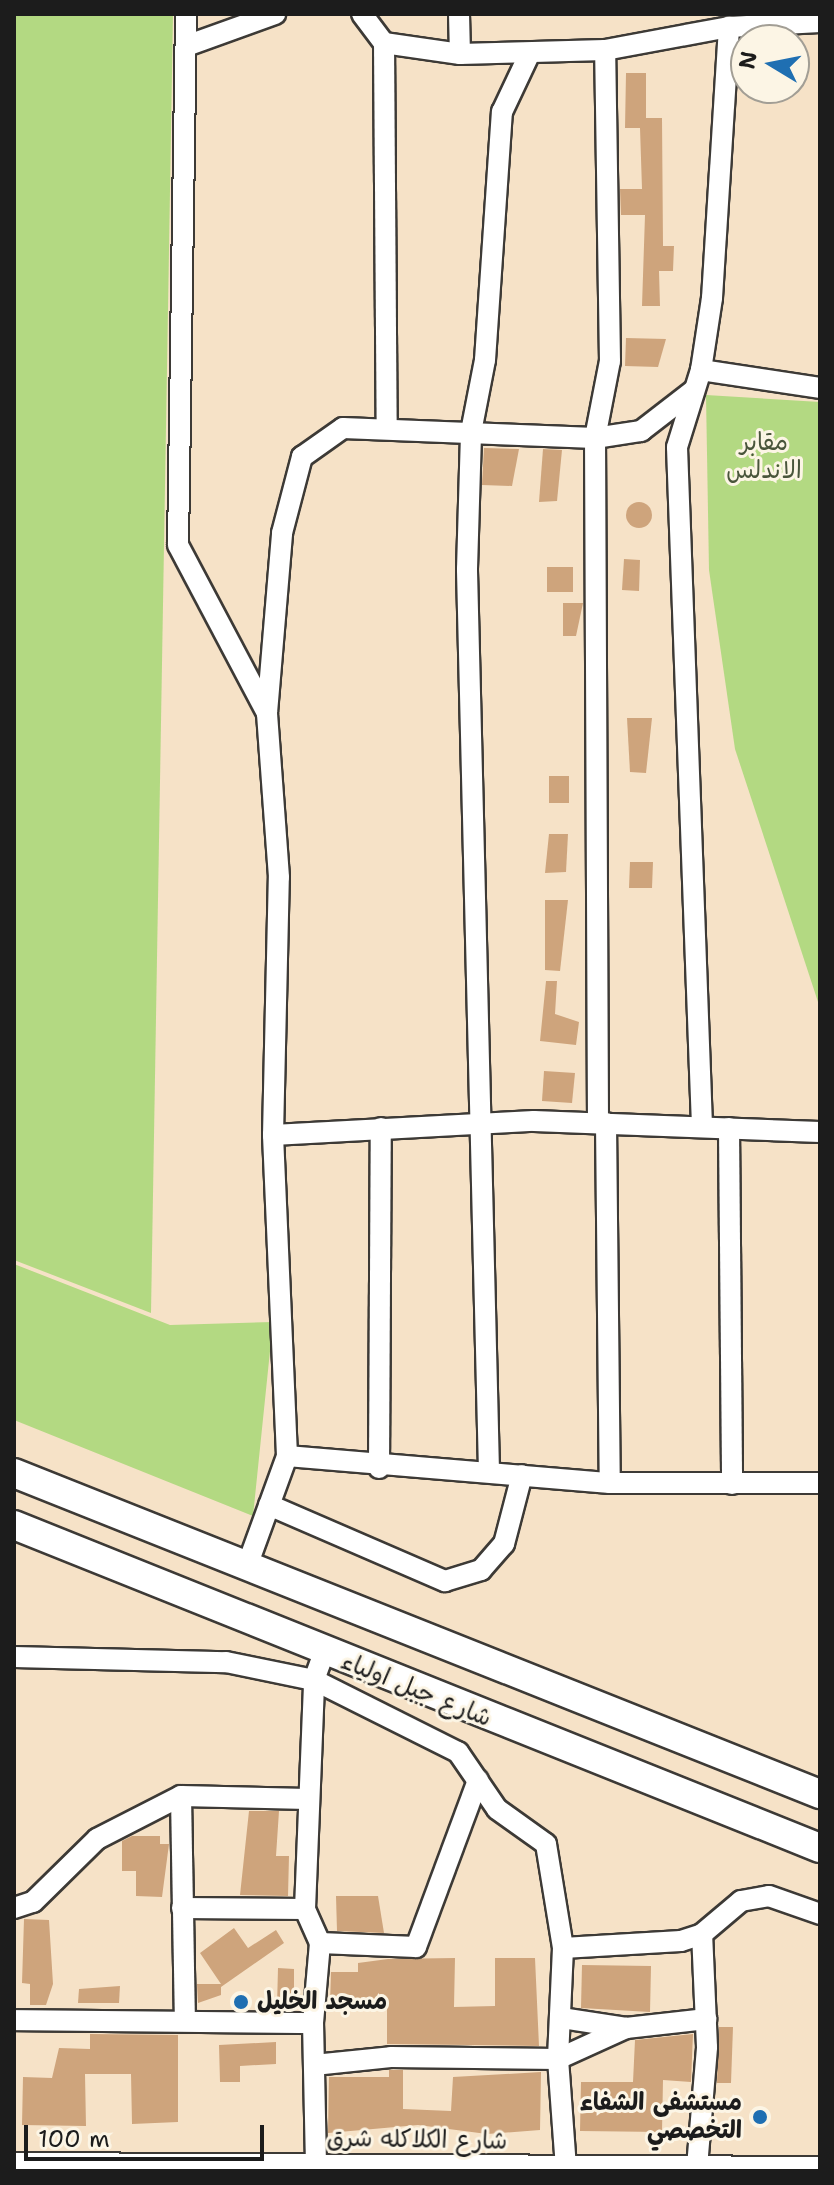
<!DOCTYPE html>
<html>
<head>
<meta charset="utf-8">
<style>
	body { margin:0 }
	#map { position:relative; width:834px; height:2185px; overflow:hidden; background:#f6e2c7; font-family:"Shantell Sans","Playpen Sans Arabic",sans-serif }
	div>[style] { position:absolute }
	.green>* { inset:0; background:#b3d982 }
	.building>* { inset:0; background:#cea47c }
	.round { border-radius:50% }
	.roads { filter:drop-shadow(2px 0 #3d3a36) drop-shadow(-2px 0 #3d3a36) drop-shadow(0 2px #3d3a36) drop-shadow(0 -2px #3d3a36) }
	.minor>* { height:20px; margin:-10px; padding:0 10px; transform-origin:10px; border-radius:10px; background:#fff }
	.highway>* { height:28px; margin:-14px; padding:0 14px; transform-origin:14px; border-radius:14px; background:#fff }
	.dots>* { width:22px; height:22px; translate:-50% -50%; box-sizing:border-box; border:4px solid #fcf5e5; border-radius:50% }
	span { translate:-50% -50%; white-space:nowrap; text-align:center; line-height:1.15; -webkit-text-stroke:6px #fcf5e5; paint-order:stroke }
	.park-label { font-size:24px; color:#49553b }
	.street-label { font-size:24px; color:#1c1c1c }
	.poi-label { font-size:24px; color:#1c1c1c; font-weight:700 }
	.left { translate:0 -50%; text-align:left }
	.right { translate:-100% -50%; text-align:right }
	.frame { position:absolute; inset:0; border:16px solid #1c1c1c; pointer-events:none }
	.north { position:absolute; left:730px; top:24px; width:80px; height:80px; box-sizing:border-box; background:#fcf5e5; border:2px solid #a29e95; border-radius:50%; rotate:280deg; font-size:22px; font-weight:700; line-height:32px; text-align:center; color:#1c1c1c }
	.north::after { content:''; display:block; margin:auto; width:28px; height:36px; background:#1f6fb2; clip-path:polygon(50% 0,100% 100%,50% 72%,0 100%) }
	.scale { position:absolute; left:24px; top:2125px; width:240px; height:36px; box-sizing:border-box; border:4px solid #1c1c1c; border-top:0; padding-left:10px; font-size:24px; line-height:28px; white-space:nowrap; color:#1c1c1c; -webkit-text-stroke:6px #fcf5e5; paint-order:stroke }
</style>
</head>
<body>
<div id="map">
	<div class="green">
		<i style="clip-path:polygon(14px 14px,173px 14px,151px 1313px,14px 1260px)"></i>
		<i style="clip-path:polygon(706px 395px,820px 402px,820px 1008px,735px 749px,709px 570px)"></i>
		<i style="clip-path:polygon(14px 1264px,170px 1325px,273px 1322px,253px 1516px,14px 1420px)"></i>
	</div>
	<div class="building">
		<i style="clip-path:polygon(626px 73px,646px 73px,646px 118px,662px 118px,663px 246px,674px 246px,673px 271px,659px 271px,660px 306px,642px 306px,645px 215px,621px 215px,620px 189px,642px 189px,640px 128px,625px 128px)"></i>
		<i style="clip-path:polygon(626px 338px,666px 339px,658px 367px,625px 366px)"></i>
		<i style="clip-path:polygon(484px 448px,519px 449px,512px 486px,482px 485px)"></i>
		<i style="clip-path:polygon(543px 449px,562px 450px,557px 501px,539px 502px)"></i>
		<i class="round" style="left:626px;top:502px;width:26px;height:26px"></i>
		<i style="clip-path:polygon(624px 559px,640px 560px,639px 591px,622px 590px)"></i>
		<i style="clip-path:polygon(547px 567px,573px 567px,573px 592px,547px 592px)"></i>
		<i style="clip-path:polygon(563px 603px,583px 603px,576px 636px,563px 636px)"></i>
		<i style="clip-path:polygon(627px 718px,652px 718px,646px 773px,630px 772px)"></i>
		<i style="clip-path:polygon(549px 776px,569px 776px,569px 803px,549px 803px)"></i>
		<i style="clip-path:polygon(549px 834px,568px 834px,566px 872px,545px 873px)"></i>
		<i style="clip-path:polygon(630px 862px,653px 862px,652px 888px,629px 888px)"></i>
		<i style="clip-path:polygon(545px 900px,568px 900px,560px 971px,545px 970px)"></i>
		<i style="clip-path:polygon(546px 981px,557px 981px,555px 1014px,579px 1022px,576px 1045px,540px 1041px)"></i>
		<i style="clip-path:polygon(544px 1071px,575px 1073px,572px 1103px,542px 1101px)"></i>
		<i style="clip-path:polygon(249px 1811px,279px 1811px,276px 1856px,289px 1856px,288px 1896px,240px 1895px)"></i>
		<i style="clip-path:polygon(132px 1836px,160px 1836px,160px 1844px,169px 1844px,162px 1897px,136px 1896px,136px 1871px,122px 1871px,122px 1841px)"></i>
		<i style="clip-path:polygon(336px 1896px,378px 1896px,384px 1933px,337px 1931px)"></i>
		<i style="clip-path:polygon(24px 1919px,49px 1920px,53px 1984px,46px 2005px,30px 2005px,30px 1984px,22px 1983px)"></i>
		<i style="clip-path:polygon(234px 1928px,248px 1948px,276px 1930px,284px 1943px,221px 1987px,221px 1995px,198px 2003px,197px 1984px,221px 1984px,200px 1953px)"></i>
		<i style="clip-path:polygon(455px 1958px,454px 2007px,495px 2006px,495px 1958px,535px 1958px,539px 2046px,387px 2044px,387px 2003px,330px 2003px,331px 1972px,358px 1972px,358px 1963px,388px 1959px)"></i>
		<i style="clip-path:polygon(582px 1965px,651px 1966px,650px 2012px,581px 2008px)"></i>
		<i style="clip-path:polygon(278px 1968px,294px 1969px,294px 2008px,277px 2007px)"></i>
		<i style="clip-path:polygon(120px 1986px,119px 2003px,78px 2003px,79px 1989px)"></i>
		<i style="clip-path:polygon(719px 2027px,733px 2027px,731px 2083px,717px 2083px)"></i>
		<i style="clip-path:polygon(90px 2034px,178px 2035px,178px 2122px,132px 2124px,131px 2074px,85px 2074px,86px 2126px,22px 2125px,23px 2077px,52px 2078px,59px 2048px,90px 2049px)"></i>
		<i style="clip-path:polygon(693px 2034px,691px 2082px,663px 2080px,662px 2132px,580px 2131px,581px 2082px,633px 2082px,635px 2040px)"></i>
		<i style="clip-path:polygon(276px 2042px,276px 2064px,240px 2066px,240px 2082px,220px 2082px,219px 2045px)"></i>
		<i style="clip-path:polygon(389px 2070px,403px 2070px,403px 2109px,451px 2111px,453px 2077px,541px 2072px,540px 2130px,487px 2134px,418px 2125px,328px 2133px,329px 2077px,389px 2077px)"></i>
	</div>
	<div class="roads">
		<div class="minor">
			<i style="left:186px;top:14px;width:531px;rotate:90.86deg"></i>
			<i style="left:178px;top:545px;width:190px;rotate:62.1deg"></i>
			<i style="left:362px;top:14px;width:36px;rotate:53deg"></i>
			<i style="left:384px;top:43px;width:77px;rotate:8.2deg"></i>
			<i style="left:460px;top:54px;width:145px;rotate:-1.6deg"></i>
			<i style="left:605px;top:50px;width:126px;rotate:-10.5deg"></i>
			<i style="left:729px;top:27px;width:91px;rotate:-3.1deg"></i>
			<i style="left:459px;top:14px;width:40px;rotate:88.6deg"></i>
			<i style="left:384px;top:43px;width:382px;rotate:89.6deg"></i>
			<i style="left:186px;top:46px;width:95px;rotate:-19.8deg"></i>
			<i style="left:701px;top:370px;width:120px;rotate:8.6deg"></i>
			<i style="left:598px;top:1122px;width:684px;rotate:-90.25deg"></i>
			<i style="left:595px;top:438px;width:78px;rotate:-79deg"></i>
			<i style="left:610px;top:361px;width:311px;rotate:-90.9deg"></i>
			<i style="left:606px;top:1123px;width:360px;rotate:89.4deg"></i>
			<i style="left:702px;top:1126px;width:679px;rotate:-92.11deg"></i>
			<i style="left:677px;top:447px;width:81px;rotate:-72.7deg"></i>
			<i style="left:701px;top:370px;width:73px;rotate:-81.3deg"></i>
			<i style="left:712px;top:298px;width:272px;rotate:-86.4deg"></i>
			<i style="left:729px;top:1128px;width:356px;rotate:89.5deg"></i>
			<i style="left:273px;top:1135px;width:261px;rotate:-3.1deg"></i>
			<i style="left:534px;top:1121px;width:286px;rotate:2.2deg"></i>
			<i style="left:287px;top:1456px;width:324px;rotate:4.8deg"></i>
			<i style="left:610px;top:1483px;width:210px"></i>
			<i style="left:379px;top:1468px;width:340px;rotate:-89.7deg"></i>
			<i style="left:489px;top:1471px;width:902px;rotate:-91.4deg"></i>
			<i style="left:467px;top:569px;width:137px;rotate:-88.3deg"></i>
			<i style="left:471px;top:432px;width:73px;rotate:-79deg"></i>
			<i style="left:485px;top:360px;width:249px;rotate:-86.1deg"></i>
			<i style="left:502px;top:112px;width:63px;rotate:-64.7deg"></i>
			<i style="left:269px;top:1505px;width:192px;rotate:23.4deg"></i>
			<i style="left:445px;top:1581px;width:38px;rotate:-17deg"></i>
			<i style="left:481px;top:1570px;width:35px;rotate:-49deg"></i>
			<i style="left:504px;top:1544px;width:71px;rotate:-75.4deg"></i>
			<i style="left:247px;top:1566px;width:117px;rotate:-70deg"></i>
			<i style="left:287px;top:1456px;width:321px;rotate:-92.5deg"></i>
			<i style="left:273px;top:1135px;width:258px;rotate:-88.7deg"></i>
			<i style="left:279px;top:877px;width:164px;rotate:-94.2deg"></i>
			<i style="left:267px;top:713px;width:181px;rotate:-85.2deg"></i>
			<i style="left:282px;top:533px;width:79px;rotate:-75.3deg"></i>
			<i style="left:302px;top:457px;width:50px;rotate:-35.3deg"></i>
			<i style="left:343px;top:428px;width:252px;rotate:2.3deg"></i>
			<i style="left:595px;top:438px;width:47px;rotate:-8.7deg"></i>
			<i style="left:641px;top:431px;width:67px;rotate:-37.7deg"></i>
			<i style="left:14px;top:1657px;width:212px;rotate:1.4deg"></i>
			<i style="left:226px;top:1662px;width:90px;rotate:11.6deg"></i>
			<i style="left:314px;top:1680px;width:161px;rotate:26.6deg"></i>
			<i style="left:458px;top:1752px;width:69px;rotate:55.6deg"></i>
			<i style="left:497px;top:1809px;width:60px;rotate:35.5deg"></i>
			<i style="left:546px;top:1844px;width:105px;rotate:80.7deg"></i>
			<i style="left:563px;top:1948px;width:111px;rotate:92.6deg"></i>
			<i style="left:558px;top:2059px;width:108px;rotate:85.8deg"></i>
			<i style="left:181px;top:1796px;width:222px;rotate:89deg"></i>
			<i style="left:14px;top:1908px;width:20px;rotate:-18deg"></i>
			<i style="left:33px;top:1902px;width:90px;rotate:-44.5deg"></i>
			<i style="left:97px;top:1839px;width:94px;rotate:-27.1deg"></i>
			<i style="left:181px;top:1796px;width:127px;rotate:1.4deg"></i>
			<i style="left:182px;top:1908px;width:123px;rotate:0.5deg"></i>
			<i style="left:320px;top:1943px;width:96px;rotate:2.4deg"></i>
			<i style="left:416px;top:1947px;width:178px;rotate:-69.6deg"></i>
			<i style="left:563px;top:1948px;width:118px;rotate:-3.4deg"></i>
			<i style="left:681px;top:1941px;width:22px;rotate:-18deg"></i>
			<i style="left:702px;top:1934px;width:51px;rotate:-40.2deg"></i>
			<i style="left:741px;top:1901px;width:28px;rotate:-10deg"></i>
			<i style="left:769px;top:1896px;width:54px;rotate:19.4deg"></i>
			<i style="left:561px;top:2018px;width:66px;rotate:8.7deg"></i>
			<i style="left:14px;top:2020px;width:299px;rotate:0.6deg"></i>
			<i style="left:314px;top:2065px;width:77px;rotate:-5.9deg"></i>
			<i style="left:391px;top:2057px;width:167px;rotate:0.7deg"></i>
			<i style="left:558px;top:2059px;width:75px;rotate:-24.5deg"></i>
			<i style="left:626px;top:2028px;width:81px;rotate:-6.4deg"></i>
			<i style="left:14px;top:2163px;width:806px;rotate:0.28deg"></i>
			<i style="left:316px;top:2165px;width:142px;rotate:-91.2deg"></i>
			<i style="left:313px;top:2023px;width:80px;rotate:-85deg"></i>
			<i style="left:320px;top:1943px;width:37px;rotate:-114deg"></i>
			<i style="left:305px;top:1909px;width:229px;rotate:-87.7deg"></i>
			<i style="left:314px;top:1680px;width:30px;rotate:-70deg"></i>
			<i style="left:697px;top:2167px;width:120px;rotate:-85.2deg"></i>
			<i style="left:707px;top:2047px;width:113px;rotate:-92.5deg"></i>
		</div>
		<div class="highway">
			<i style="left:14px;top:1473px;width:868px;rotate:21.72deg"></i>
			<i style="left:14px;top:1525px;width:868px;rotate:21.84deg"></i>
		</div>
	</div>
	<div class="dots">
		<i style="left:241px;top:2002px;background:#1f6fb2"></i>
		<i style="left:760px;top:2117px;background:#1f6fb2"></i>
	</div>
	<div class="park-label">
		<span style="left:764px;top:457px">مقابر<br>الاندلس</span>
	</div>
	<div class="street-label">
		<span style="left:416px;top:1690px;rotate:22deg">شارع جبل اولياء</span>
		<span style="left:417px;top:2140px;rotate:1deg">شارع الكلاكله شرق</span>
	</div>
	<div class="poi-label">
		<span class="left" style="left:257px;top:2002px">مسجد الخليل</span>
		<span class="right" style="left:742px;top:2117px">مستشفى الشفاء<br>التخصصي</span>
	</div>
	<div class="frame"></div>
	<div class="north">N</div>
	<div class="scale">100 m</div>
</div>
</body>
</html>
